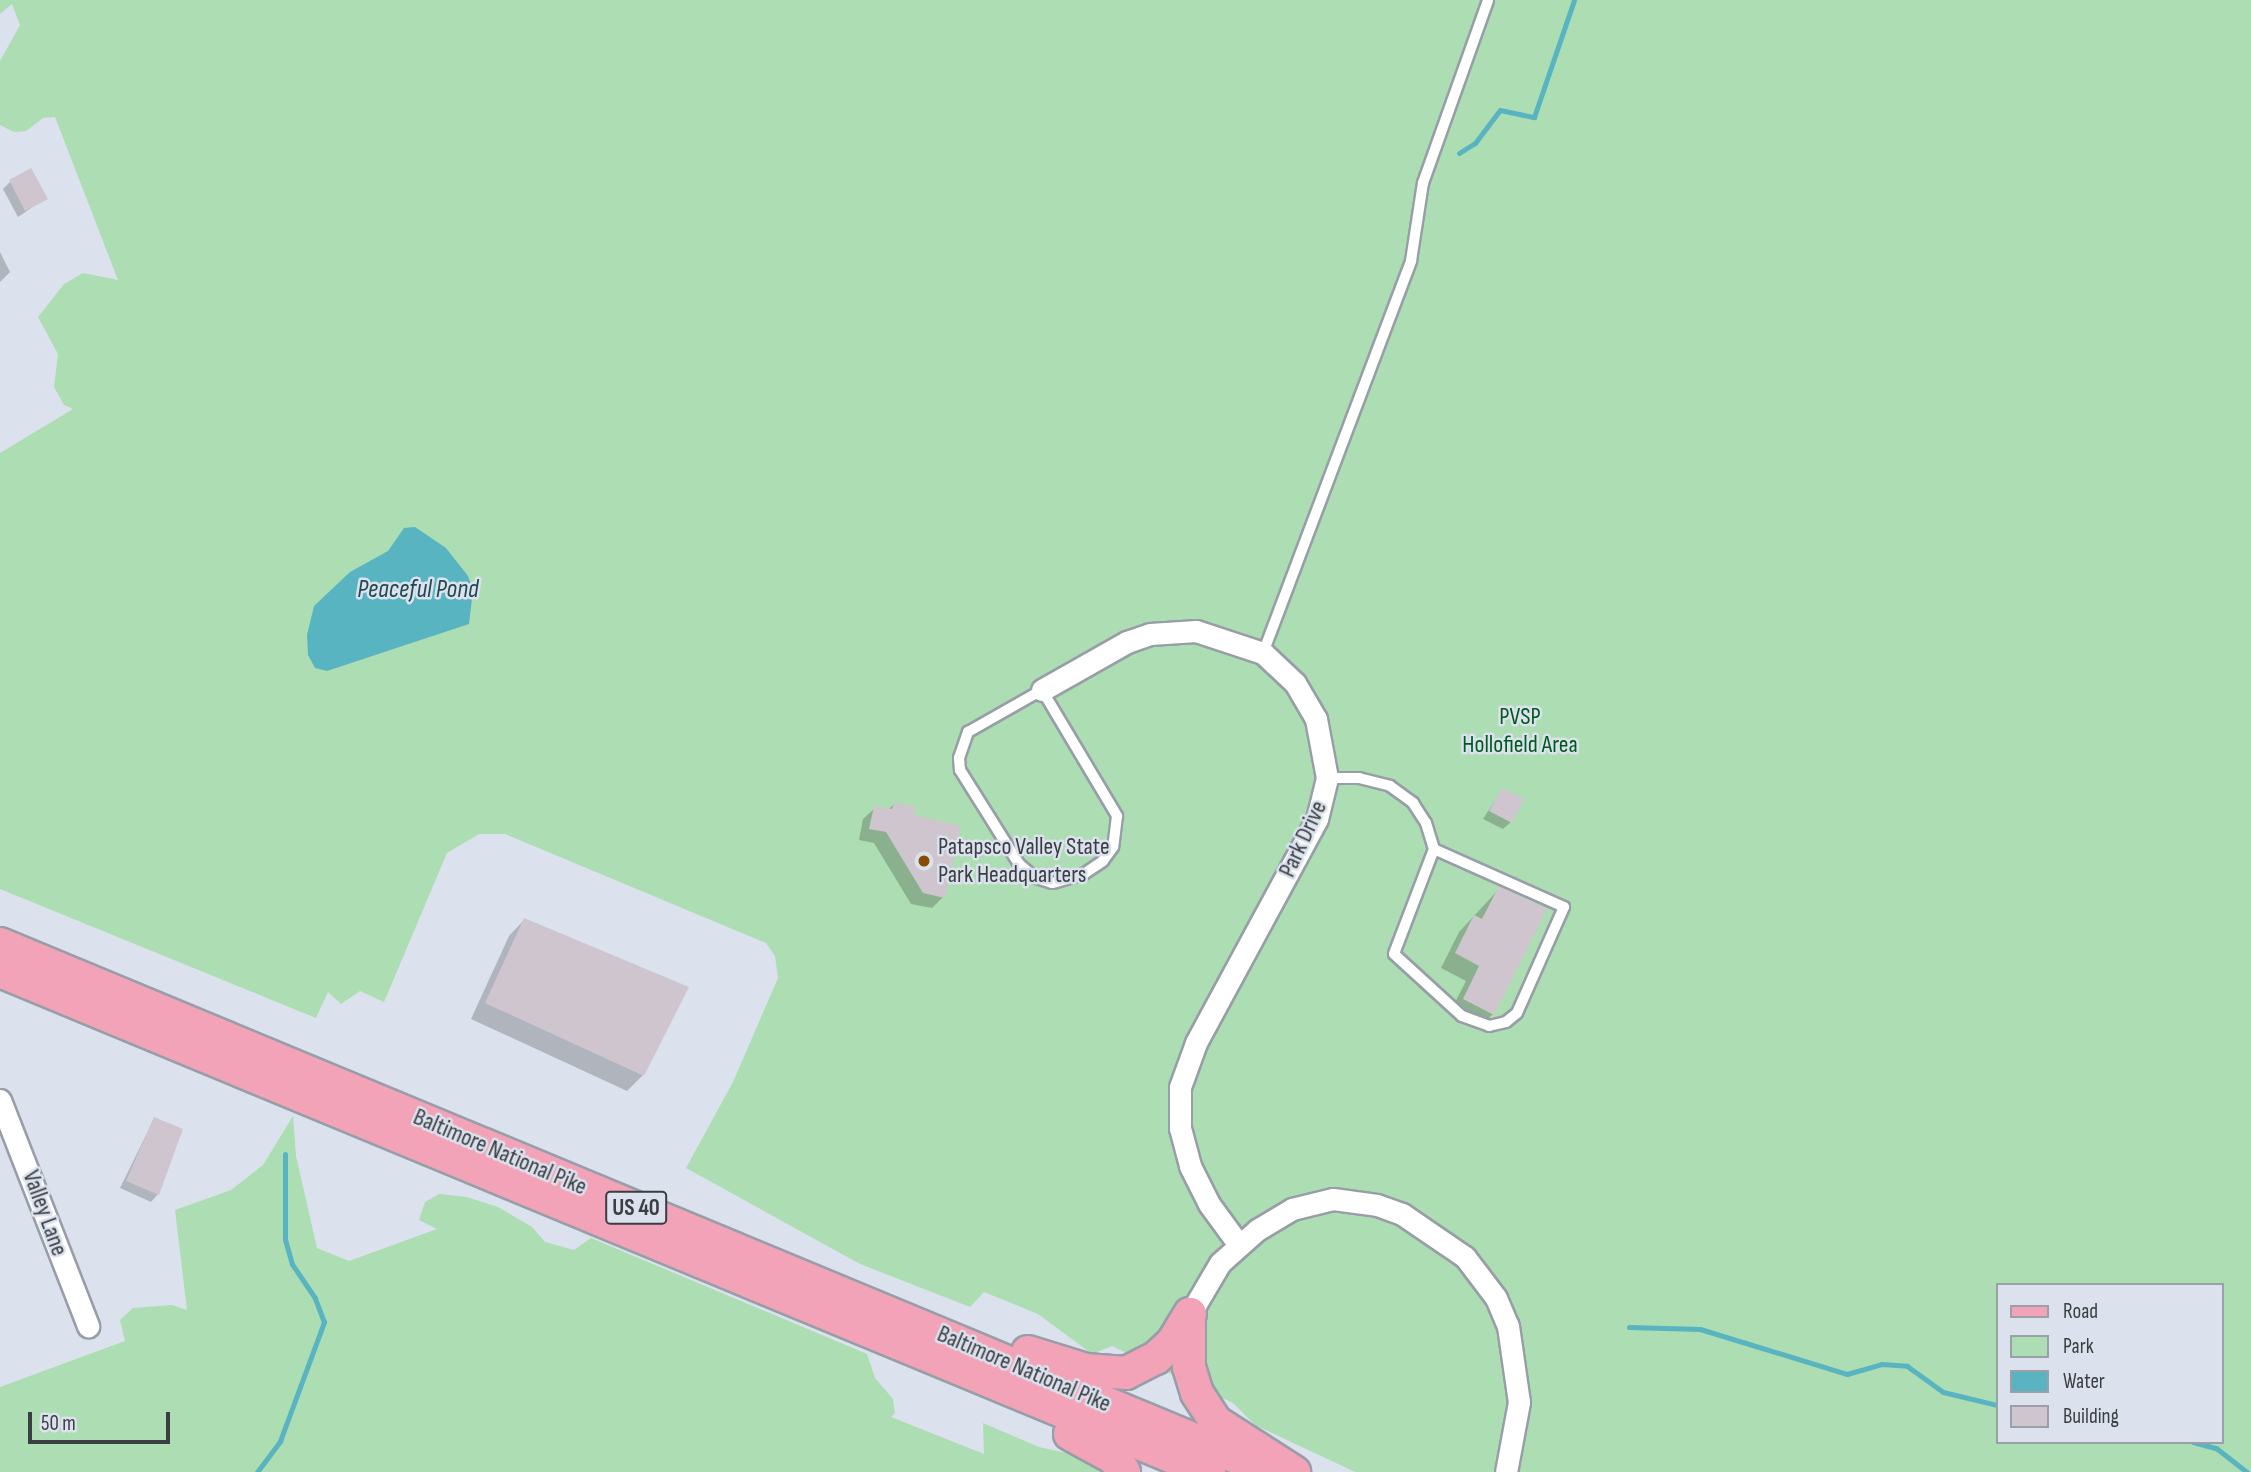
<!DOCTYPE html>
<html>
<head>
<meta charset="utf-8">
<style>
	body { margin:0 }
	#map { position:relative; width:2251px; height:1472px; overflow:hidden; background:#dbe2ed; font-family:"Sofia Sans Condensed",sans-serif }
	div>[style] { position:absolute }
	.green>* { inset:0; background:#adddb2 }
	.water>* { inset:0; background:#59b4c2 }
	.shadow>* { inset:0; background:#0003 }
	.stream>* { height:5px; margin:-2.5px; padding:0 2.5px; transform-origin:2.5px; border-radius:2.5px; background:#59b4c2 }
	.building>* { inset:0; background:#cec5cf }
	.roads { filter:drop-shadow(2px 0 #989ea8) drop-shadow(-2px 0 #989ea8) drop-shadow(0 2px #989ea8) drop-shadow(0 -2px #989ea8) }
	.lane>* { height:10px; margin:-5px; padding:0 5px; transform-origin:5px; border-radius:5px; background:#fff }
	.street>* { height:21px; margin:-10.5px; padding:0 10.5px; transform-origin:10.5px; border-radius:10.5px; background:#fff }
	.primary>* { height:32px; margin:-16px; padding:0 16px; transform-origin:16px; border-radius:16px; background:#f2a3b8 }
	.dots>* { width:19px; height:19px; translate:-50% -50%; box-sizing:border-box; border:4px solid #dbe2ed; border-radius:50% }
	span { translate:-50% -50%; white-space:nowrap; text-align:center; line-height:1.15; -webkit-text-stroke:5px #dbe2ed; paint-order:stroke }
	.shield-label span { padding:2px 5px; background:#dbe2ed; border:2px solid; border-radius:5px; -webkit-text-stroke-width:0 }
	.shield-label { font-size:23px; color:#3a3d41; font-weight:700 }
	.park-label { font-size:24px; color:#00591d }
	.street-label { font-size:24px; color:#3a3d41 }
	.poi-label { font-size:24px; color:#3a3d41 }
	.left { translate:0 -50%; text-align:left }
	.water-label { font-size:26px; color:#204a50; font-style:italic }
	.legend { position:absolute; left:1996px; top:1283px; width:228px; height:161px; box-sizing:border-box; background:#dbe2ed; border:2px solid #9ba0a8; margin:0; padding:9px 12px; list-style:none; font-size:21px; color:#3a3d41 }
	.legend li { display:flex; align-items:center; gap:14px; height:35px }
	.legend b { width:35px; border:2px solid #9ba0a8 }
	.scale { position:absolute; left:28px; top:1412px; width:142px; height:32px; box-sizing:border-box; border:4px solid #3a3d41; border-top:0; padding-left:9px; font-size:21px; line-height:24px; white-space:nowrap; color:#3a3d41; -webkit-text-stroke:5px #dbe2ed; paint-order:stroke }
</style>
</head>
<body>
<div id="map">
	<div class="green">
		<i style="clip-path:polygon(evenodd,0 0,2251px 0,2251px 1472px,1355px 1472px,1255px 1425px,1233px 1403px,1112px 1346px,1092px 1354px,1038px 1314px,984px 1292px,970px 1307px,860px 1264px,686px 1168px,733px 1082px,778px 978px,775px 956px,766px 943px,505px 834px,479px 834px,447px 853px,384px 1002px,360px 991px,341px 1004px,328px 992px,316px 1018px,0 889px,0 453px,73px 409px,64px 405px,54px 387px,58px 354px,38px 317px,64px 284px,83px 273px,118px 280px,55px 117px,43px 118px,26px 131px,14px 132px,0 125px,0 61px,20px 25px,12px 4px,0 14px,0 0,1997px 1285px,2221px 1285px,2221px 1442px,1997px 1442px,1997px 1285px)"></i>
		<i style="clip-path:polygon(293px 1116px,296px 1156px,317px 1248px,349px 1261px,437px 1229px,419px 1220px,425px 1202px,439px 1194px,467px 1197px,498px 1207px,532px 1227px,545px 1242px,574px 1250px,591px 1238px,867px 1354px,875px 1378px,893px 1399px,895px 1413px,891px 1417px,984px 1454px,983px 1423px,1039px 1447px,1084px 1457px,1100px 1472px,0 1472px,0 1387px,125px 1341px,120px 1320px,133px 1308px,172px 1305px,187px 1310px,175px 1210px,231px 1190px,263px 1165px)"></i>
	</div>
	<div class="water">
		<i style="clip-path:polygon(415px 527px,446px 548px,468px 576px,473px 590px,469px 624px,327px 671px,315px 668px,308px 655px,307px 635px,314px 606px,350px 572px,388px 551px,404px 528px)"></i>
	</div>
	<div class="shadow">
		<i style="clip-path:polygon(10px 182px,46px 198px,18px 217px,3px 189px)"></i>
		<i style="clip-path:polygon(0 252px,10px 272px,0 282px)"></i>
		<i style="clip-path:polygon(1502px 790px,1511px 822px,1503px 829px,1483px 819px)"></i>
		<i style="clip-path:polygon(894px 804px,912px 817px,943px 897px,932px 908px,911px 904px,874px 843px,859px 840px,863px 819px,875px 808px,888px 810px)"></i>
		<i style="clip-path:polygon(1499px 889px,1493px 1014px,1478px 1029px,1449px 1014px,1466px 981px,1441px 968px,1459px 932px)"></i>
		<i style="clip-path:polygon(524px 920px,643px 1075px,627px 1091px,471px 1019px,509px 936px)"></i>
		<i style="clip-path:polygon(154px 1119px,158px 1194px,151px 1202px,120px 1188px)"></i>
	</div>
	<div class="stream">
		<i style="left:1459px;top:153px;width:19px;rotate:-32deg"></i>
		<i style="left:1475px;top:143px;width:41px;rotate:-52.9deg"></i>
		<i style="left:1500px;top:110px;width:35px;rotate:12deg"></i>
		<i style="left:1534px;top:117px;width:124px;rotate:-71.1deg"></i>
		<i style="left:1629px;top:1327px;width:71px;rotate:1.6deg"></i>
		<i style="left:1700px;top:1329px;width:154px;rotate:17deg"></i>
		<i style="left:1847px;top:1374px;width:35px;rotate:-16deg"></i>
		<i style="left:1881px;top:1364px;width:26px;rotate:4deg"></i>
		<i style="left:1907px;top:1366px;width:44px;rotate:35.8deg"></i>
		<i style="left:1943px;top:1392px;width:56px;rotate:13.5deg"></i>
		<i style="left:2193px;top:1442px;width:24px;rotate:15deg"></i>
		<i style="left:2216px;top:1448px;width:39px;rotate:38deg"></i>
		<i style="left:257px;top:1472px;width:39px;rotate:-53deg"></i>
		<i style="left:280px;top:1441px;width:127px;rotate:-69.7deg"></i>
		<i style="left:324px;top:1322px;width:26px;rotate:-111deg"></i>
		<i style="left:315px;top:1298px;width:41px;rotate:-124.1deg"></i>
		<i style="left:292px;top:1264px;width:26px;rotate:-106deg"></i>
		<i style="left:285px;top:1239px;width:85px;rotate:-90deg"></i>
	</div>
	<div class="building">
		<i style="clip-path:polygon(31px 168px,48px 199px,25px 211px,9px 180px)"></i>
		<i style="clip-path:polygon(1502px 788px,1524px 799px,1512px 823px,1489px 811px)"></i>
		<i style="clip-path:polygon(894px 802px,916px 807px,914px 815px,961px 826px,945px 898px,923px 893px,886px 832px,869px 829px,874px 806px,892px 809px)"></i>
		<i style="clip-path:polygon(1499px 886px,1547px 909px,1494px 1015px,1463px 999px,1479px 966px,1455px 953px,1474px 915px,1482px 919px)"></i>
		<i style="clip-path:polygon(524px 918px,689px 987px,644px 1076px,485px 1003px)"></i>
		<i style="clip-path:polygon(154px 1117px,183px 1129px,159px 1195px,126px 1181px)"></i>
	</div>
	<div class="roads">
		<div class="lane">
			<i style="left:1263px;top:653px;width:419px;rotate:-69.3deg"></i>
			<i style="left:1411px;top:261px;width:79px;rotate:-81.3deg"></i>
			<i style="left:1423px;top:183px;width:194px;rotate:-70.4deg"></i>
			<i style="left:1042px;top:690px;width:147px;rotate:59.2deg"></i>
			<i style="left:1117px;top:816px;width:31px;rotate:97deg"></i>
			<i style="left:1113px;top:847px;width:17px;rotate:126deg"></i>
			<i style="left:1103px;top:861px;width:23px;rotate:146deg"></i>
			<i style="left:1084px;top:874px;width:33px;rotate:164deg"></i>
			<i style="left:1052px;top:883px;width:19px;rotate:-162deg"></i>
			<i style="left:1034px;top:877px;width:20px;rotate:-139deg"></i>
			<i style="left:1019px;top:864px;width:111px;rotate:-122.1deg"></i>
			<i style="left:960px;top:770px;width:12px;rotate:-95deg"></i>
			<i style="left:959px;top:758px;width:28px;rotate:-71deg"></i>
			<i style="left:968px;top:732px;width:85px;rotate:-29.6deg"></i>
			<i style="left:1327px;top:778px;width:32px"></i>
			<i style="left:1359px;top:778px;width:32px;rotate:14deg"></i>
			<i style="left:1390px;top:786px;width:29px;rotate:36deg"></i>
			<i style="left:1413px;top:803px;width:24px;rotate:57deg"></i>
			<i style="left:1426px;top:823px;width:27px;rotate:73deg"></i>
			<i style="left:1434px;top:849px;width:112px;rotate:110.9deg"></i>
			<i style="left:1394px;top:954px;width:92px;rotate:42.4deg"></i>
			<i style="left:1462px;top:1016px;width:29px;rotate:20deg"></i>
			<i style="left:1489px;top:1026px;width:17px;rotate:-13deg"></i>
			<i style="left:1506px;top:1022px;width:14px;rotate:-39deg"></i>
			<i style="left:1517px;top:1013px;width:116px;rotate:-66.1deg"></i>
			<i style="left:1564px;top:907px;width:142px;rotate:-156deg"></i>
		</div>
		<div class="street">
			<i style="left:1042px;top:690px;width:98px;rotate:-29.5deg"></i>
			<i style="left:1127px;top:642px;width:24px;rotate:-19deg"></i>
			<i style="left:1150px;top:634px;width:46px;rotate:-3.7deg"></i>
			<i style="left:1196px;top:631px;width:71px;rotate:18.2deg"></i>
			<i style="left:1263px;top:653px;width:44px;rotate:43.2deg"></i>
			<i style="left:1295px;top:683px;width:42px;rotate:59.7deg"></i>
			<i style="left:1316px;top:719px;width:60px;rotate:79.4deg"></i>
			<i style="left:1327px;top:778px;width:42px;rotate:103.7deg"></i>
			<i style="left:1317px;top:819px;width:255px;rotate:118.4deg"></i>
			<i style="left:1196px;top:1043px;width:47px;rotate:110deg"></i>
			<i style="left:1180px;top:1087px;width:41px;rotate:90deg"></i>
			<i style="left:1180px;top:1128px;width:39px;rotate:75deg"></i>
			<i style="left:1190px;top:1166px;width:42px;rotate:63.4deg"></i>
			<i style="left:1209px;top:1204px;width:51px;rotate:53.8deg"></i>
			<i style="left:0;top:1100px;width:243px;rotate:68.7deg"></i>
			<i style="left:1190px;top:1314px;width:59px;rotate:-59.5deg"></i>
			<i style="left:1220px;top:1263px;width:50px;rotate:-41.7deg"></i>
			<i style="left:1257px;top:1230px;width:41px;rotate:-31deg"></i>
			<i style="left:1292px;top:1209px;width:42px;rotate:-13.7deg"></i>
			<i style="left:1333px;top:1199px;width:44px;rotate:7.8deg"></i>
			<i style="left:1377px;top:1205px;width:27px;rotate:20deg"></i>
			<i style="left:1402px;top:1214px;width:76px;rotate:34.3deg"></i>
			<i style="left:1465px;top:1257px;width:51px;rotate:52.9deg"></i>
			<i style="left:1496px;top:1298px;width:30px;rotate:67deg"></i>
			<i style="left:1508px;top:1326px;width:77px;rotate:81.8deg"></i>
			<i style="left:1519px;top:1402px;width:71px;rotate:100.5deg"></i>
		</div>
		<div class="primary">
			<i style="left:0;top:944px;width:1377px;rotate:22.54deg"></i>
			<i style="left:0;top:971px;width:1309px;rotate:22.51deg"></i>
			<i style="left:1189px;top:1317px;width:50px;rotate:90deg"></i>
			<i style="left:1189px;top:1367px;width:27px;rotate:73deg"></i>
			<i style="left:1197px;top:1393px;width:35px;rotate:57deg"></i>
			<i style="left:1216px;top:1422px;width:93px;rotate:32.7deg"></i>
			<i style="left:1028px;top:1352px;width:61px;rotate:17.2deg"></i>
			<i style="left:1086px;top:1370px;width:40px;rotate:4.3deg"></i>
			<i style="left:1126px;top:1373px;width:34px;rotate:-27deg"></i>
			<i style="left:1156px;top:1358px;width:23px;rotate:-43deg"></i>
			<i style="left:1173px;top:1342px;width:33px;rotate:-59deg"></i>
			<i style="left:1070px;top:1434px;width:50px;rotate:28.6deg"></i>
			<i style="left:1114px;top:1458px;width:17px;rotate:54deg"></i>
		</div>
	</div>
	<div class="dots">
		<i style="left:924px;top:861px;background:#864c02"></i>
	</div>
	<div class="shield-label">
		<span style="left:636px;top:1208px">US 40</span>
	</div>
	<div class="park-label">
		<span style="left:1520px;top:731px">PVSP<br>Hollofield Area</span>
	</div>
	<div class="street-label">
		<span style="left:1303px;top:839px;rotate:-65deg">Park Drive</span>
		<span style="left:500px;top:1152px;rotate:23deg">Baltimore National Pike</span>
		<span style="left:45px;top:1213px;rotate:70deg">Valley Lane</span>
		<span style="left:1024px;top:1369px;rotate:23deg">Baltimore National Pike</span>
	</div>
	<div class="poi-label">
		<span class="left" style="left:938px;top:861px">Patapsco Valley State<br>Park Headquarters</span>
	</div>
	<div class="water-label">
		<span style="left:418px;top:590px">Peaceful Pond</span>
	</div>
	<ul class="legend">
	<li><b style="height:9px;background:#f2a3b8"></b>Road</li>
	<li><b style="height:19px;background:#adddb2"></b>Park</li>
	<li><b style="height:19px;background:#59b4c2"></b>Water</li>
	<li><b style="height:19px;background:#cec5cf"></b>Building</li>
	</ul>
	<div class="scale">50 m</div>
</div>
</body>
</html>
